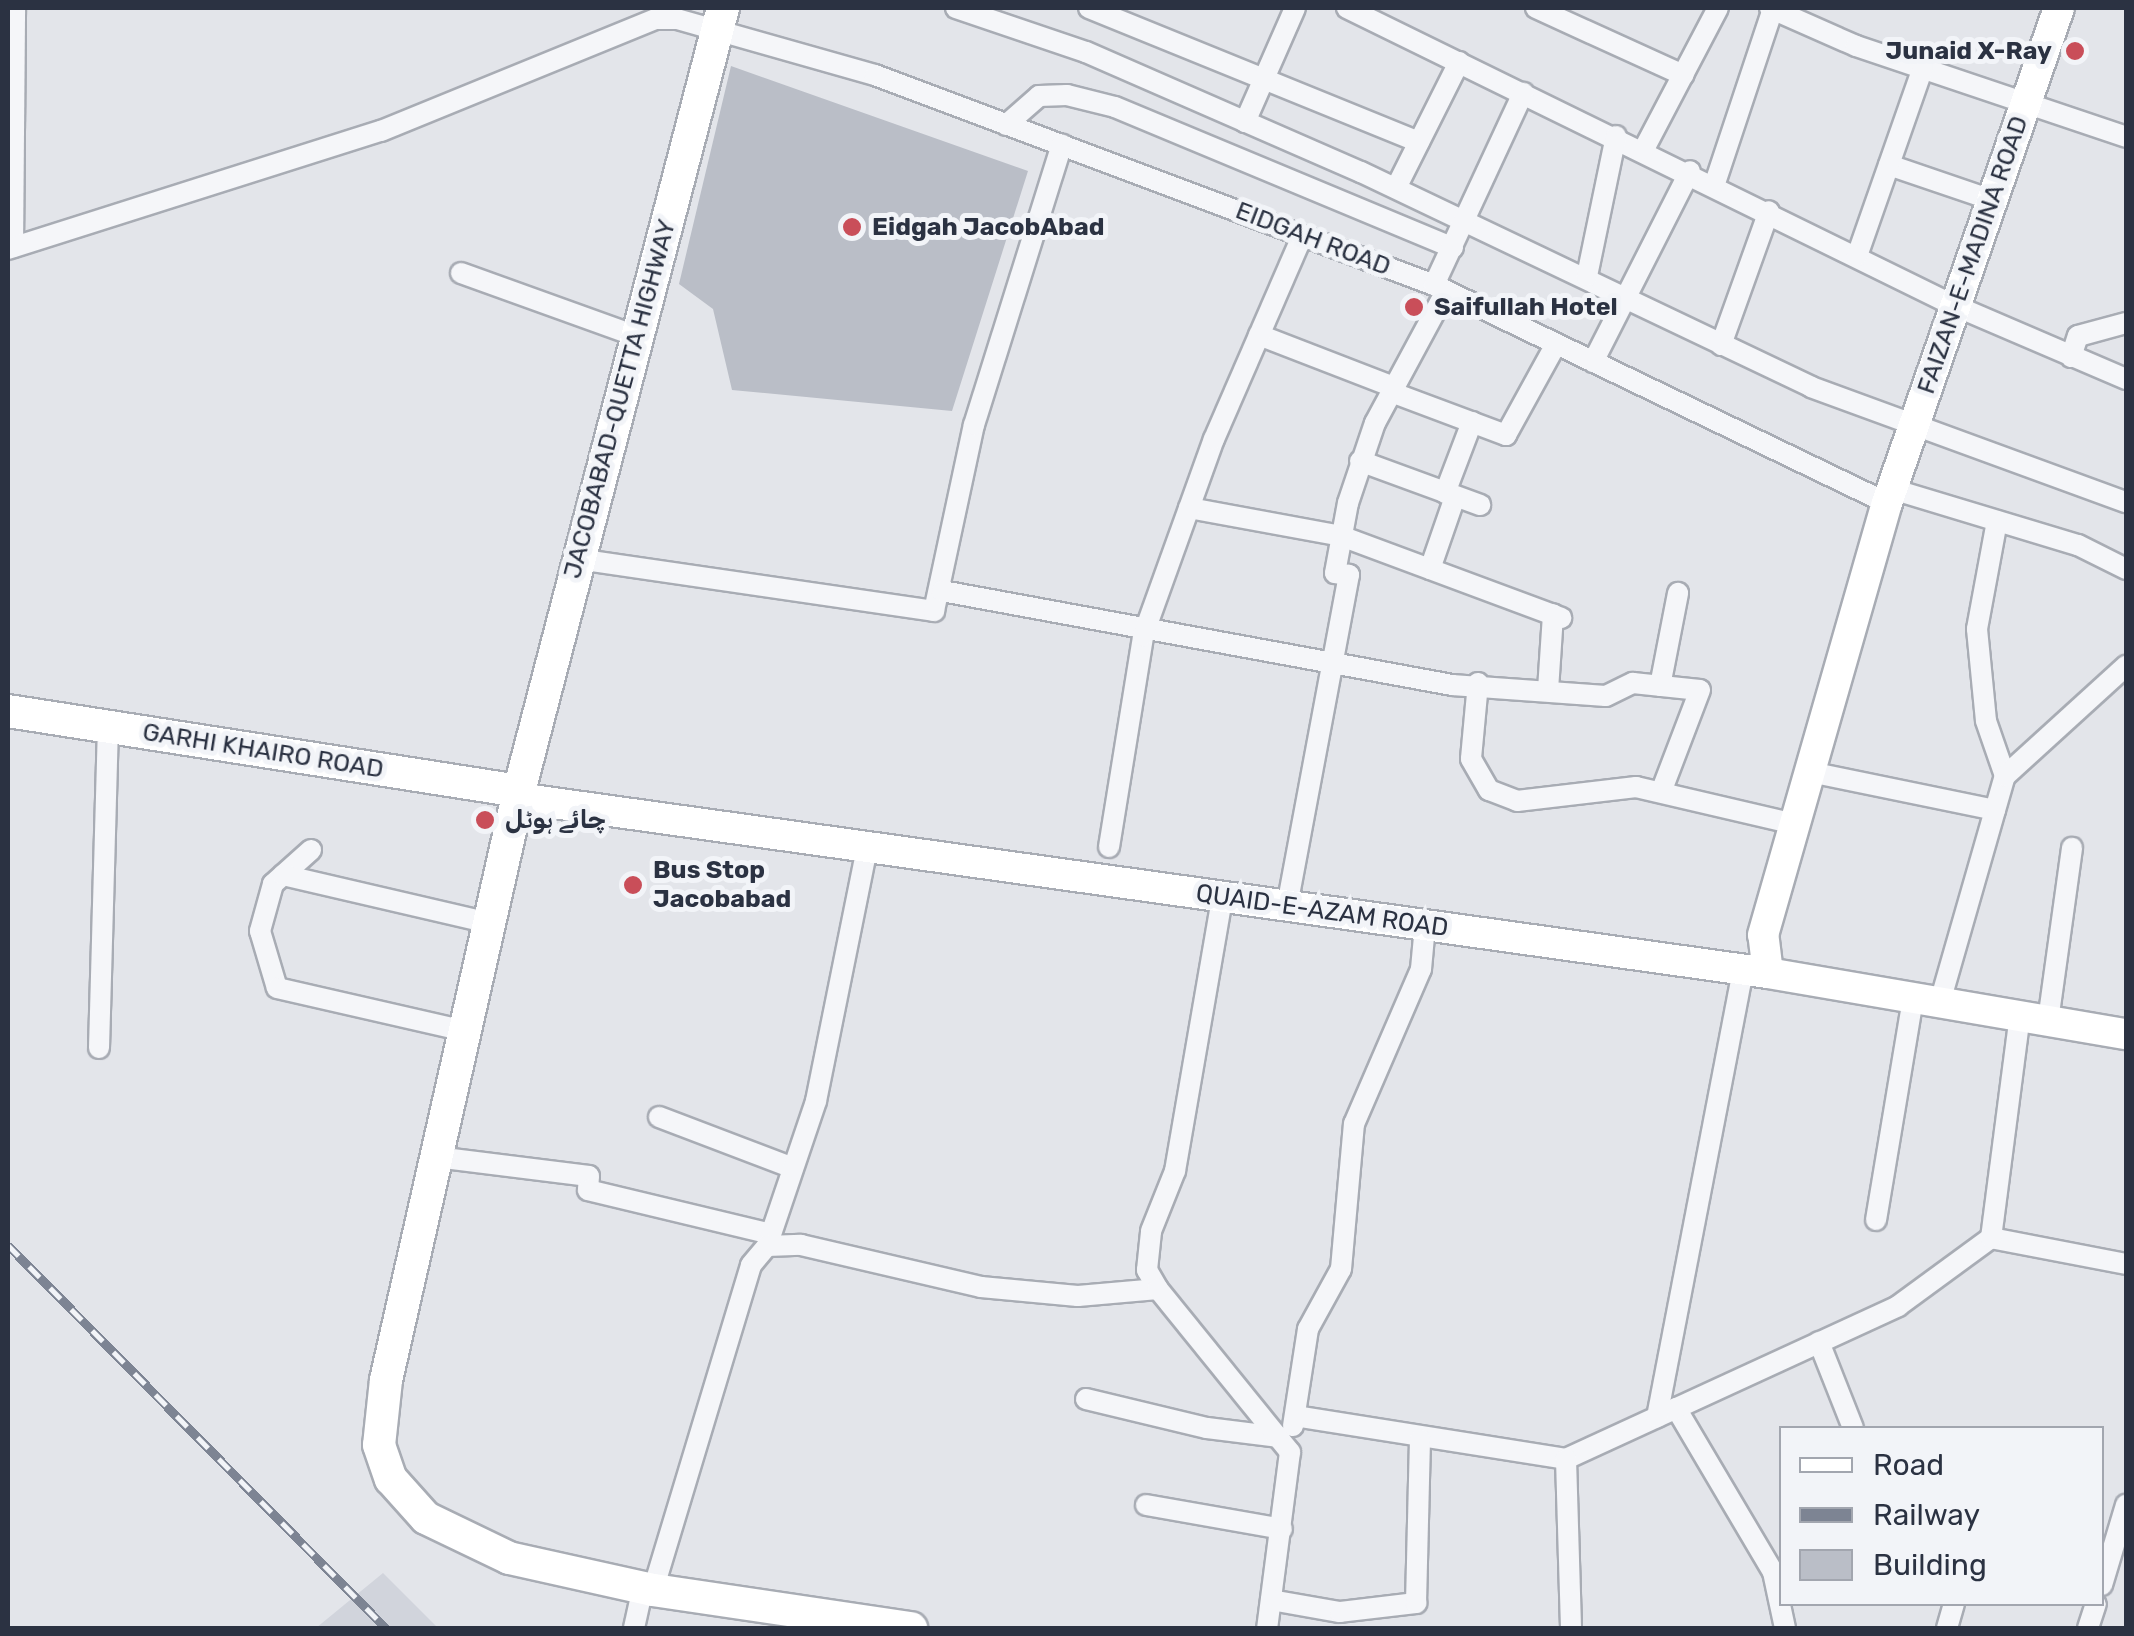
<!DOCTYPE html>
<html>
<head>
<meta charset="utf-8">
<style>
	body { margin:0 }
	#map { position:relative; width:2134px; height:1636px; overflow:hidden; background:#e3e5ea; font-family:Rubik,"Noto Naskh Arabic",sans-serif }
	div>[style] { position:absolute }
	.built>* { inset:0; background:#d1d4dc }
	.building>* { inset:0; background:#babec7 }
	.roads { filter:drop-shadow(2px 0 #a8acb4) drop-shadow(-2px 0 #a8acb4) drop-shadow(0 2px #a8acb4) drop-shadow(0 -2px #a8acb4) }
	.street>* { height:20px; margin:-10px; padding:0 10px; transform-origin:10px; border-radius:10px; background:#f5f6f9 }
	.secondary>* { height:30px; margin:-15px; padding:0 15px; transform-origin:15px; border-radius:15px; background:#fff }
	.primary>* { height:32px; margin:-16px; padding:0 16px; transform-origin:16px; border-radius:16px; background:#fff }
	.rail>* { height:9px; margin-top:-4.5px; transform-origin:0; background:repeating-linear-gradient(90deg,#f2f4f8 0 15px,#7d8493 0 30px); box-sizing:border-box; border-block:2px solid #7d8493 }
	.dots>* { width:28px; height:28px; translate:-50% -50%; box-sizing:border-box; border:5px solid #f2f4f8; border-radius:50% }
	span { translate:-50% -50%; white-space:nowrap; text-align:center; line-height:1.15; -webkit-text-stroke:10px #f2f4f8; paint-order:stroke }
	.poi-label { font-size:25px; color:#2b3242; font-weight:700 }
	.right { translate:-100% -50%; text-align:right }
	.left { translate:0 -50%; text-align:left }
	.street-label { font-size:25px; color:#2b3242 }
	.frame { position:absolute; inset:0; border:10px solid #2b3242; pointer-events:none }
	.legend { position:absolute; left:1779px; top:1426px; width:325px; height:180px; box-sizing:border-box; background:#f2f4f8; border:2px solid #a2a6af; margin:0; padding:12px 18px; list-style:none; font-size:30px; color:#2b3242 }
	.legend li { display:flex; align-items:center; gap:20px; height:50px }
	.legend b { width:50px; border:2px solid #a2a6af }
</style>
</head>
<body>
<div id="map">
	<div class="built">
		<i style="clip-path:polygon(383px 1573px,438px 1628px,316px 1628px)"></i>
	</div>
	<div class="building">
		<i style="clip-path:polygon(731px 66px,1028px 171px,952px 411px,732px 390px,713px 309px,679px 284px)"></i>
	</div>
	<div class="roads">
		<div class="street">
			<i style="left:956px;top:8px;width:137px;rotate:18.7deg"></i>
			<i style="left:1086px;top:52px;width:300px;rotate:23.6deg"></i>
			<i style="left:1361px;top:172px;width:499px;rotate:25.5deg"></i>
			<i style="left:1811px;top:387px;width:335px;rotate:20.1deg"></i>
			<i style="left:1089px;top:8px;width:356px;rotate:22.1deg"></i>
			<i style="left:1347px;top:8px;width:673px;rotate:26.11deg"></i>
			<i style="left:1951px;top:304px;width:190px;rotate:23.2deg"></i>
			<i style="left:1536px;top:8px;width:162px;rotate:24.5deg"></i>
			<i style="left:1770px;top:8px;width:94px;rotate:23.8deg"></i>
			<i style="left:1856px;top:46px;width:285px;rotate:18.6deg"></i>
			<i style="left:1245px;top:122px;width:124px;rotate:-66.3deg"></i>
			<i style="left:1006px;top:125px;width:44px;rotate:-41.3deg"></i>
			<i style="left:1039px;top:96px;width:28px;rotate:-2deg"></i>
			<i style="left:1067px;top:95px;width:49px;rotate:14deg"></i>
			<i style="left:1115px;top:107px;width:366px;rotate:22.6deg"></i>
			<i style="left:1644px;top:149px;width:159px;rotate:-62.3deg"></i>
			<i style="left:1889px;top:165px;width:109px;rotate:18.8deg"></i>
			<i style="left:1715px;top:183px;width:183px;rotate:-71.6deg"></i>
			<i style="left:1396px;top:188px;width:141px;rotate:-63.4deg"></i>
			<i style="left:13px;top:247px;width:239px;rotate:-89.5deg"></i>
			<i style="left:8px;top:249px;width:391px;rotate:-17.6deg"></i>
			<i style="left:381px;top:131px;width:297px;rotate:-22.2deg"></i>
			<i style="left:656px;top:19px;width:21px"></i>
			<i style="left:677px;top:19px;width:206px;rotate:15.8deg"></i>
			<i style="left:875px;top:75px;width:597px;rotate:20.59deg"></i>
			<i style="left:1434px;top:285px;width:503px;rotate:25.7deg"></i>
			<i style="left:1857px;top:256px;width:199px;rotate:-70.7deg"></i>
			<i style="left:461px;top:273px;width:186px;rotate:19.8deg"></i>
			<i style="left:1587px;top:276px;width:143px;rotate:-78.3deg"></i>
			<i style="left:1434px;top:285px;width:212px;rotate:-65.1deg"></i>
			<i style="left:1259px;top:335px;width:145px;rotate:21.1deg"></i>
			<i style="left:1721px;top:345px;width:142px;rotate:-70.3deg"></i>
			<i style="left:2071px;top:357px;width:22px;rotate:-72deg"></i>
			<i style="left:2078px;top:336px;width:50px;rotate:-15.2deg"></i>
			<i style="left:1593px;top:362px;width:214px;rotate:-63.1deg"></i>
			<i style="left:1391px;top:392px;width:123px;rotate:20.5deg"></i>
			<i style="left:1506px;top:435px;width:104px;rotate:-61.2deg"></i>
			<i style="left:1360px;top:461px;width:128px;rotate:20.1deg"></i>
			<i style="left:1892px;top:489px;width:194px;rotate:16.8deg"></i>
			<i style="left:2078px;top:545px;width:54px;rotate:26.6deg"></i>
			<i style="left:1445px;top:493px;width:76px;rotate:-69.2deg"></i>
			<i style="left:1189px;top:508px;width:155px;rotate:10.4deg"></i>
			<i style="left:1341px;top:536px;width:235px;rotate:20.4deg"></i>
			<i style="left:1997px;top:521px;width:110px;rotate:100.5deg"></i>
			<i style="left:1977px;top:629px;width:92px;rotate:84.4deg"></i>
			<i style="left:1986px;top:721px;width:58px;rotate:70.9deg"></i>
			<i style="left:578px;top:559px;width:360px;rotate:8.3deg"></i>
			<i style="left:934px;top:611px;width:190px;rotate:-77.9deg"></i>
			<i style="left:974px;top:425px;width:294px;rotate:-72.6deg"></i>
			<i style="left:1430px;top:569px;width:76px;rotate:-70.9deg"></i>
			<i style="left:942px;top:591px;width:519px;rotate:10.44deg"></i>
			<i style="left:1452px;top:685px;width:154px;rotate:4.1deg"></i>
			<i style="left:1606px;top:696px;width:30px;rotate:-26deg"></i>
			<i style="left:1633px;top:683px;width:67px;rotate:6deg"></i>
			<i style="left:1700px;top:690px;width:109px;rotate:110.9deg"></i>
			<i style="left:1478px;top:683px;width:76px;rotate:95.3deg"></i>
			<i style="left:1471px;top:759px;width:36px;rotate:60deg"></i>
			<i style="left:1489px;top:790px;width:30px;rotate:21deg"></i>
			<i style="left:1517px;top:801px;width:120px;rotate:-6.7deg"></i>
			<i style="left:1636px;top:787px;width:163px;rotate:13.1deg"></i>
			<i style="left:1660px;top:686px;width:95px;rotate:-79deg"></i>
			<i style="left:1548px;top:690px;width:76px;rotate:-86.2deg"></i>
			<i style="left:1810px;top:772px;width:189px;rotate:11.6deg"></i>
			<i style="left:1109px;top:847px;width:214px;rotate:-80.8deg"></i>
			<i style="left:1143px;top:636px;width:209px;rotate:-70.2deg"></i>
			<i style="left:1214px;top:439px;width:220px;rotate:-66.5deg"></i>
			<i style="left:311px;top:850px;width:51px;rotate:138.2deg"></i>
			<i style="left:273px;top:884px;width:49px;rotate:105.5deg"></i>
			<i style="left:260px;top:931px;width:59px;rotate:73.4deg"></i>
			<i style="left:277px;top:988px;width:192px;rotate:12.9deg"></i>
			<i style="left:283px;top:875px;width:212px;rotate:13.1deg"></i>
			<i style="left:1287px;top:906px;width:337px;rotate:-79.4deg"></i>
			<i style="left:1349px;top:575px;width:14px;rotate:-172deg"></i>
			<i style="left:1335px;top:573px;width:71px;rotate:-79.5deg"></i>
			<i style="left:1348px;top:503px;width:84px;rotate:-71.4deg"></i>
			<i style="left:1375px;top:423px;width:150px;rotate:-61.7deg"></i>
			<i style="left:1940px;top:1002px;width:235px;rotate:-74deg"></i>
			<i style="left:2005px;top:776px;width:164px;rotate:-42.3deg"></i>
			<i style="left:2048px;top:1021px;width:175px;rotate:-82.1deg"></i>
			<i style="left:99px;top:1048px;width:321px;rotate:-88.4deg"></i>
			<i style="left:659px;top:1117px;width:143px;rotate:20.8deg"></i>
			<i style="left:436px;top:1157px;width:154px;rotate:7.1deg"></i>
			<i style="left:589px;top:1176px;width:14px;rotate:94deg"></i>
			<i style="left:588px;top:1190px;width:188px;rotate:13.5deg"></i>
			<i style="left:1876px;top:1220px;width:225px;rotate:-80.5deg"></i>
			<i style="left:1991px;top:1238px;width:137px;rotate:10.9deg"></i>
			<i style="left:767px;top:1246px;width:153px;rotate:-71.3deg"></i>
			<i style="left:816px;top:1101px;width:257px;rotate:-78.6deg"></i>
			<i style="left:1158px;top:1289px;width:22px;rotate:-120deg"></i>
			<i style="left:1147px;top:1270px;width:39px;rotate:-84deg"></i>
			<i style="left:1151px;top:1231px;width:65px;rotate:-68.2deg"></i>
			<i style="left:1175px;top:1171px;width:277px;rotate:-80.2deg"></i>
			<i style="left:1819px;top:1342px;width:92px;rotate:68.4deg"></i>
			<i style="left:1086px;top:1399px;width:124px;rotate:13.5deg"></i>
			<i style="left:1207px;top:1428px;width:73px;rotate:7.1deg"></i>
			<i style="left:1676px;top:1408px;width:191px;rotate:59.4deg"></i>
			<i style="left:1773px;top:1572px;width:57px;rotate:77.9deg"></i>
			<i style="left:1295px;top:1416px;width:274px;rotate:9deg"></i>
			<i style="left:1566px;top:1459px;width:366px;rotate:-24.7deg"></i>
			<i style="left:1898px;top:1306px;width:115px;rotate:-36.2deg"></i>
			<i style="left:1991px;top:1238px;width:224px;rotate:-82.6deg"></i>
			<i style="left:1657px;top:1417px;width:456px;rotate:-79.1deg"></i>
			<i style="left:1293px;top:1426px;width:98px;rotate:-81.2deg"></i>
			<i style="left:1308px;top:1329px;width:68px;rotate:-61.2deg"></i>
			<i style="left:1341px;top:1269px;width:146px;rotate:-84.9deg"></i>
			<i style="left:1354px;top:1124px;width:169px;rotate:-66.6deg"></i>
			<i style="left:1421px;top:969px;width:43px;rotate:-84.7deg"></i>
			<i style="left:1566px;top:1459px;width:169px;rotate:88.3deg"></i>
			<i style="left:1146px;top:1505px;width:138px;rotate:10deg"></i>
			<i style="left:2102px;top:1585px;width:84px;rotate:-73.3deg"></i>
			<i style="left:653px;top:1590px;width:339px;rotate:-73.2deg"></i>
			<i style="left:751px;top:1265px;width:25px;rotate:-50deg"></i>
			<i style="left:767px;top:1246px;width:34px;rotate:-2deg"></i>
			<i style="left:801px;top:1245px;width:185px;rotate:13.1deg"></i>
			<i style="left:981px;top:1287px;width:97px;rotate:5.3deg"></i>
			<i style="left:1078px;top:1296px;width:80px;rotate:-5deg"></i>
			<i style="left:1158px;top:1289px;width:210px;rotate:51deg"></i>
			<i style="left:1290px;top:1452px;width:177px;rotate:97.4deg"></i>
			<i style="left:1271px;top:1600px;width:70px;rotate:9.9deg"></i>
			<i style="left:1340px;top:1612px;width:77px;rotate:-6.8deg"></i>
			<i style="left:1416px;top:1603px;width:164px;rotate:-88.6deg"></i>
			<i style="left:634px;top:1628px;width:42px;rotate:-77.6deg"></i>
			<i style="left:1947px;top:1628px;width:25px;rotate:-74deg"></i>
			<i style="left:2088px;top:1628px;width:25px;rotate:-72deg"></i>
		</div>
		<div class="secondary">
			<i style="left:519px;top:791px;width:16px;rotate:35deg"></i>
			<i style="left:532px;top:800px;width:1248px;rotate:7.97deg"></i>
			<i style="left:1768px;top:973px;width:363px;rotate:9.7deg"></i>
			<i style="left:1768px;top:973px;width:38px;rotate:-97deg"></i>
			<i style="left:1763px;top:935px;width:449px;rotate:-74deg"></i>
			<i style="left:1887px;top:503px;width:524px;rotate:-70.84deg"></i>
		</div>
		<div class="primary">
			<i style="left:723px;top:8px;width:809px;rotate:104.6deg"></i>
			<i style="left:519px;top:791px;width:604px;rotate:102.72deg"></i>
			<i style="left:386px;top:1380px;width:65px;rotate:96.1deg"></i>
			<i style="left:379px;top:1445px;width:36px;rotate:71deg"></i>
			<i style="left:391px;top:1479px;width:52px;rotate:48.1deg"></i>
			<i style="left:426px;top:1518px;width:92px;rotate:25.7deg"></i>
			<i style="left:509px;top:1558px;width:148px;rotate:12.5deg"></i>
			<i style="left:653px;top:1590px;width:261px;rotate:8.4deg"></i>
			<i style="left:8px;top:711px;width:517px;rotate:8.9deg"></i>
		</div>
	</div>
	<div class="rail">
		<i style="left:8px;top:1245px;width:538px;rotate:45.38deg"></i>
	</div>
	<div class="dots">
		<i style="left:2075px;top:51px;background:#c94e59"></i>
		<i style="left:852px;top:227px;background:#c94e59"></i>
		<i style="left:1414px;top:307px;background:#c94e59"></i>
		<i style="left:485px;top:820px;background:#c94e59"></i>
		<i style="left:633px;top:885px;background:#c94e59"></i>
	</div>
	<div class="poi-label">
		<span class="right" style="left:2052px;top:51px">Junaid X-Ray</span>
		<span class="left" style="left:872px;top:227px">Eidgah JacobAbad</span>
		<span class="left" style="left:1434px;top:307px">Saifullah Hotel</span>
		<span class="left" style="left:505px;top:820px">چائے ہوٹل</span>
		<span class="left" style="left:653px;top:885px">Bus Stop<br>Jacobabad</span>
	</div>
	<div class="street-label">
		<span style="left:1313px;top:239px;rotate:21deg">EIDGAH ROAD</span>
		<span style="left:1973px;top:255px;rotate:-71deg">FAIZAN-E-MADINA ROAD</span>
		<span style="left:620px;top:399px;rotate:-75deg">JACOBABAD-QUETTA HIGHWAY</span>
		<span style="left:263px;top:751px;rotate:9deg">GARHI KHAIRO ROAD</span>
		<span style="left:1322px;top:911px;rotate:8deg">QUAID-E-AZAM ROAD</span>
	</div>
	<div class="frame"></div>
	<ul class="legend">
	<li><b style="height:12px;background:#fff"></b>Road</li>
	<li><b style="height:12px;background:#7d8493"></b>Railway</li>
	<li><b style="height:28px;background:#babec7"></b>Building</li>
	</ul>
</div>
</body>
</html>
